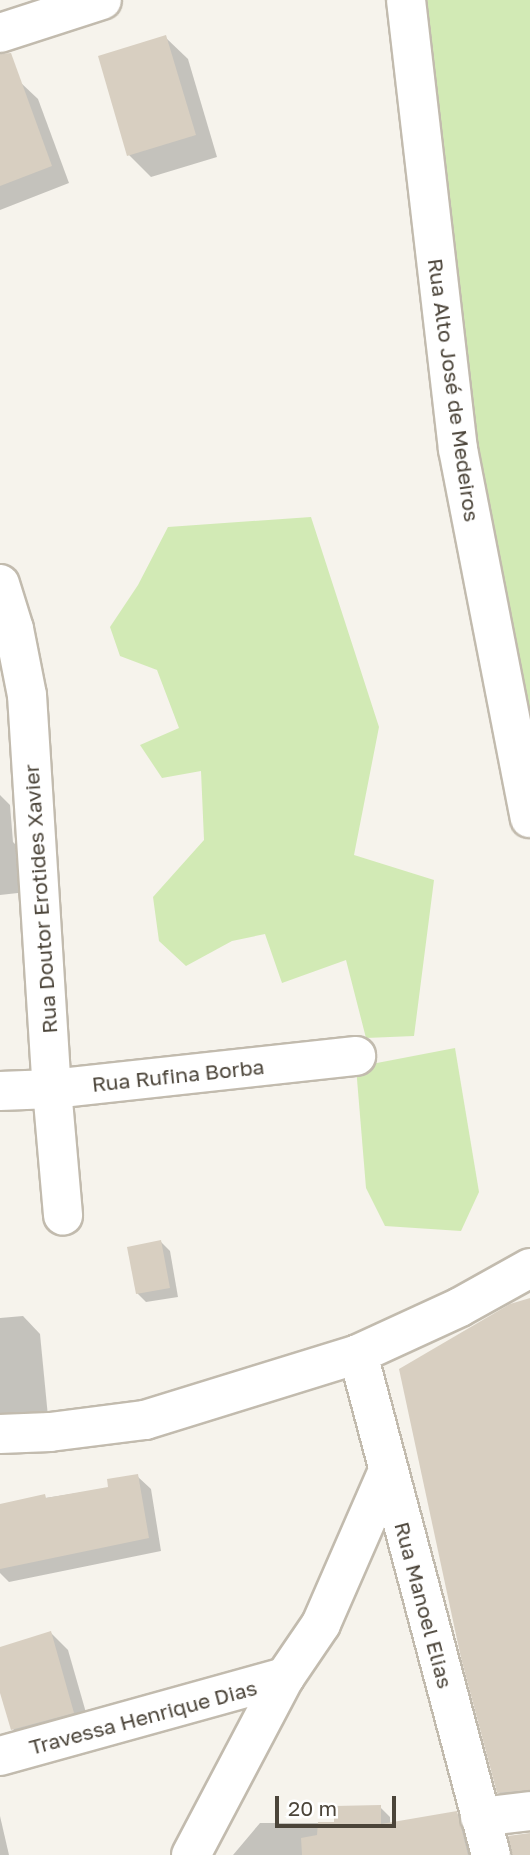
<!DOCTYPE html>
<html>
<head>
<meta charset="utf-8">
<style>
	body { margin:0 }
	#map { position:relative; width:530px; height:1855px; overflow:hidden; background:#f6f3ec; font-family:"Golos Text",sans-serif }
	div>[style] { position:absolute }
	.green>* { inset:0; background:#d2eab5 }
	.shadow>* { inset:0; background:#0003 }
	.building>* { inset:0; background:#d8cfc1 }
	.roads { filter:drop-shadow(2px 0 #c2bbae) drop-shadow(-2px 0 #c2bbae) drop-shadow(0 2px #c2bbae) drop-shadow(0 -2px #c2bbae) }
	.minor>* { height:38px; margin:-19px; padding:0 19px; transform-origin:19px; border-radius:19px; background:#fff }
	span { translate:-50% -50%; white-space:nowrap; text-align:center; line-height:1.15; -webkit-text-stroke:5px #fff; paint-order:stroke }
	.street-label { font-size:21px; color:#4b4439 }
	.scale { position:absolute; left:275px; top:1796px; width:121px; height:32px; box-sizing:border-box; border:4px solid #4b4439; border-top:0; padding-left:9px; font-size:21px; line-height:24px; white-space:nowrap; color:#4b4439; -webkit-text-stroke:5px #fff; paint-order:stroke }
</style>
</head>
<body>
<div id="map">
	<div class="green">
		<i style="clip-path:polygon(417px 0,530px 0,530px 745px,462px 433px)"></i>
		<i style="clip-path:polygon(311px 517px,379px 727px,354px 855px,434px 880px,414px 1036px,366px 1038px,346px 960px,282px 983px,265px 934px,232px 941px,186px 966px,159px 941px,153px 897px,204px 840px,201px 771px,162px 778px,140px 745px,179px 728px,157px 670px,120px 656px,110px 627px,138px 585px,168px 527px)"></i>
		<i style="clip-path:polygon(455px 1048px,479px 1192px,461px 1231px,385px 1226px,366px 1188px,356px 1067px)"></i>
	</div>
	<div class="shadow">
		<i style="clip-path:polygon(165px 37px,188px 59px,217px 157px,151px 177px,129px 155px)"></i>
		<i style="clip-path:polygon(20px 82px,38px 99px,69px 183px,0 210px,0 90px)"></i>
		<i style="clip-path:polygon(0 795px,10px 805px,13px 842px,24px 853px,27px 892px,0 895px)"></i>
		<i style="clip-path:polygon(161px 1242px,170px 1251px,178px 1297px,146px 1302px,137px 1293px)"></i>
		<i style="clip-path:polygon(530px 1299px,530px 1815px,522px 1815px,499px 1792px)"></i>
		<i style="clip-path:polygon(23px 1316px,40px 1334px,49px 1427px,0 1439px,0 1318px)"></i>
		<i style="clip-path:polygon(137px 1476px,151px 1489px,161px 1551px,9px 1582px,0 1573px,0 1505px,110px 1488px)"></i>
		<i style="clip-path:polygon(51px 1633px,68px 1650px,91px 1730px,30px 1747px,13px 1729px,0 1687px,0 1648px)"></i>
		<i style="clip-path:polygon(380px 1807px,390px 1817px,391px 1855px,233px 1855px,260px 1823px,335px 1823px)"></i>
		<i style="clip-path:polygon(456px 1813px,479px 1836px,485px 1855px,413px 1855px)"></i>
		<i style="clip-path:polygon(0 1816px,9px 1855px,0 1855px)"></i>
	</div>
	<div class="building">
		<i style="clip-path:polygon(166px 35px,196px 135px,127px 156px,98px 56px)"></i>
		<i style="clip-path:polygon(11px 53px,52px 166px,0 186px,0 54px)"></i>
		<i style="clip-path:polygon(161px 1240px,170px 1288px,136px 1294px,127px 1247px)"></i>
		<i style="clip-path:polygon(530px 1298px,530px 1790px,497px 1793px,461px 1658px,399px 1369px,510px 1304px)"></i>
		<i style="clip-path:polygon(138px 1474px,149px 1538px,0 1569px,0 1504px,45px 1494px,46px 1498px,108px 1487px,107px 1479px)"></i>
		<i style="clip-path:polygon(51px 1631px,74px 1713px,11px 1730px,0 1693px,0 1647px)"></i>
		<i style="clip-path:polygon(381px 1805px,381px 1824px,457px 1811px,468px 1855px,302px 1855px,301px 1838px,317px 1835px,318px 1822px,334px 1822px,334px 1806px)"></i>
		<i style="clip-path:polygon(530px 1833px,530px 1855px,512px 1855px,508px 1836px)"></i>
	</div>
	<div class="roads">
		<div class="minor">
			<i style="left:406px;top:0;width:452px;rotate:83.4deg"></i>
			<i style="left:458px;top:449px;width:376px;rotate:79deg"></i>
			<i style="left:0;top:33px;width:107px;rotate:-17.9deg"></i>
			<i style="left:0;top:584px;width:47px;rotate:72.7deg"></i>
			<i style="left:14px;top:629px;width:67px;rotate:78.9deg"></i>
			<i style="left:27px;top:695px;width:395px;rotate:86.4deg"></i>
			<i style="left:52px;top:1089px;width:127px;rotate:85deg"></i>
			<i style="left:0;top:1091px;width:52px;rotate:-2.2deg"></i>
			<i style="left:52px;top:1089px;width:306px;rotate:-6.2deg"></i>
			<i style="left:358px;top:1354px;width:518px;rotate:75.13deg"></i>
			<i style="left:0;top:1434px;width:50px;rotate:-2.3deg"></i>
			<i style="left:50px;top:1432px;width:96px;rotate:-7.2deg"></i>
			<i style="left:145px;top:1420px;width:223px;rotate:-17.2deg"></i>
			<i style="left:358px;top:1354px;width:112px;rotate:-24.7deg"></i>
			<i style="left:460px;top:1307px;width:80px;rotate:-29.1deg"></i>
			<i style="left:0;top:1756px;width:296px;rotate:-15.5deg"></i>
			<i style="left:480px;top:1817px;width:50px;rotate:-6.8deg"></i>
			<i style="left:191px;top:1855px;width:201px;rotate:-62.2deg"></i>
			<i style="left:285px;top:1677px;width:64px;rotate:-55.8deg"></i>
			<i style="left:321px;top:1624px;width:167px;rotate:-66.4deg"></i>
		</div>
	</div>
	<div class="street-label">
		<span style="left:454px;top:390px;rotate:82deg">Rua Alto José de Medeiros</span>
		<span style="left:40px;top:899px;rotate:-94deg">Rua Doutor Erotides Xavier</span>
		<span style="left:178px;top:1075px;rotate:-6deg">Rua Rufina Borba</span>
		<span style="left:424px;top:1605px;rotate:75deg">Rua Manoel Elias</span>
		<span style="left:143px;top:1717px;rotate:-15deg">Travessa Henrique Dias</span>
	</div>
	<div class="scale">20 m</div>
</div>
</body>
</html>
